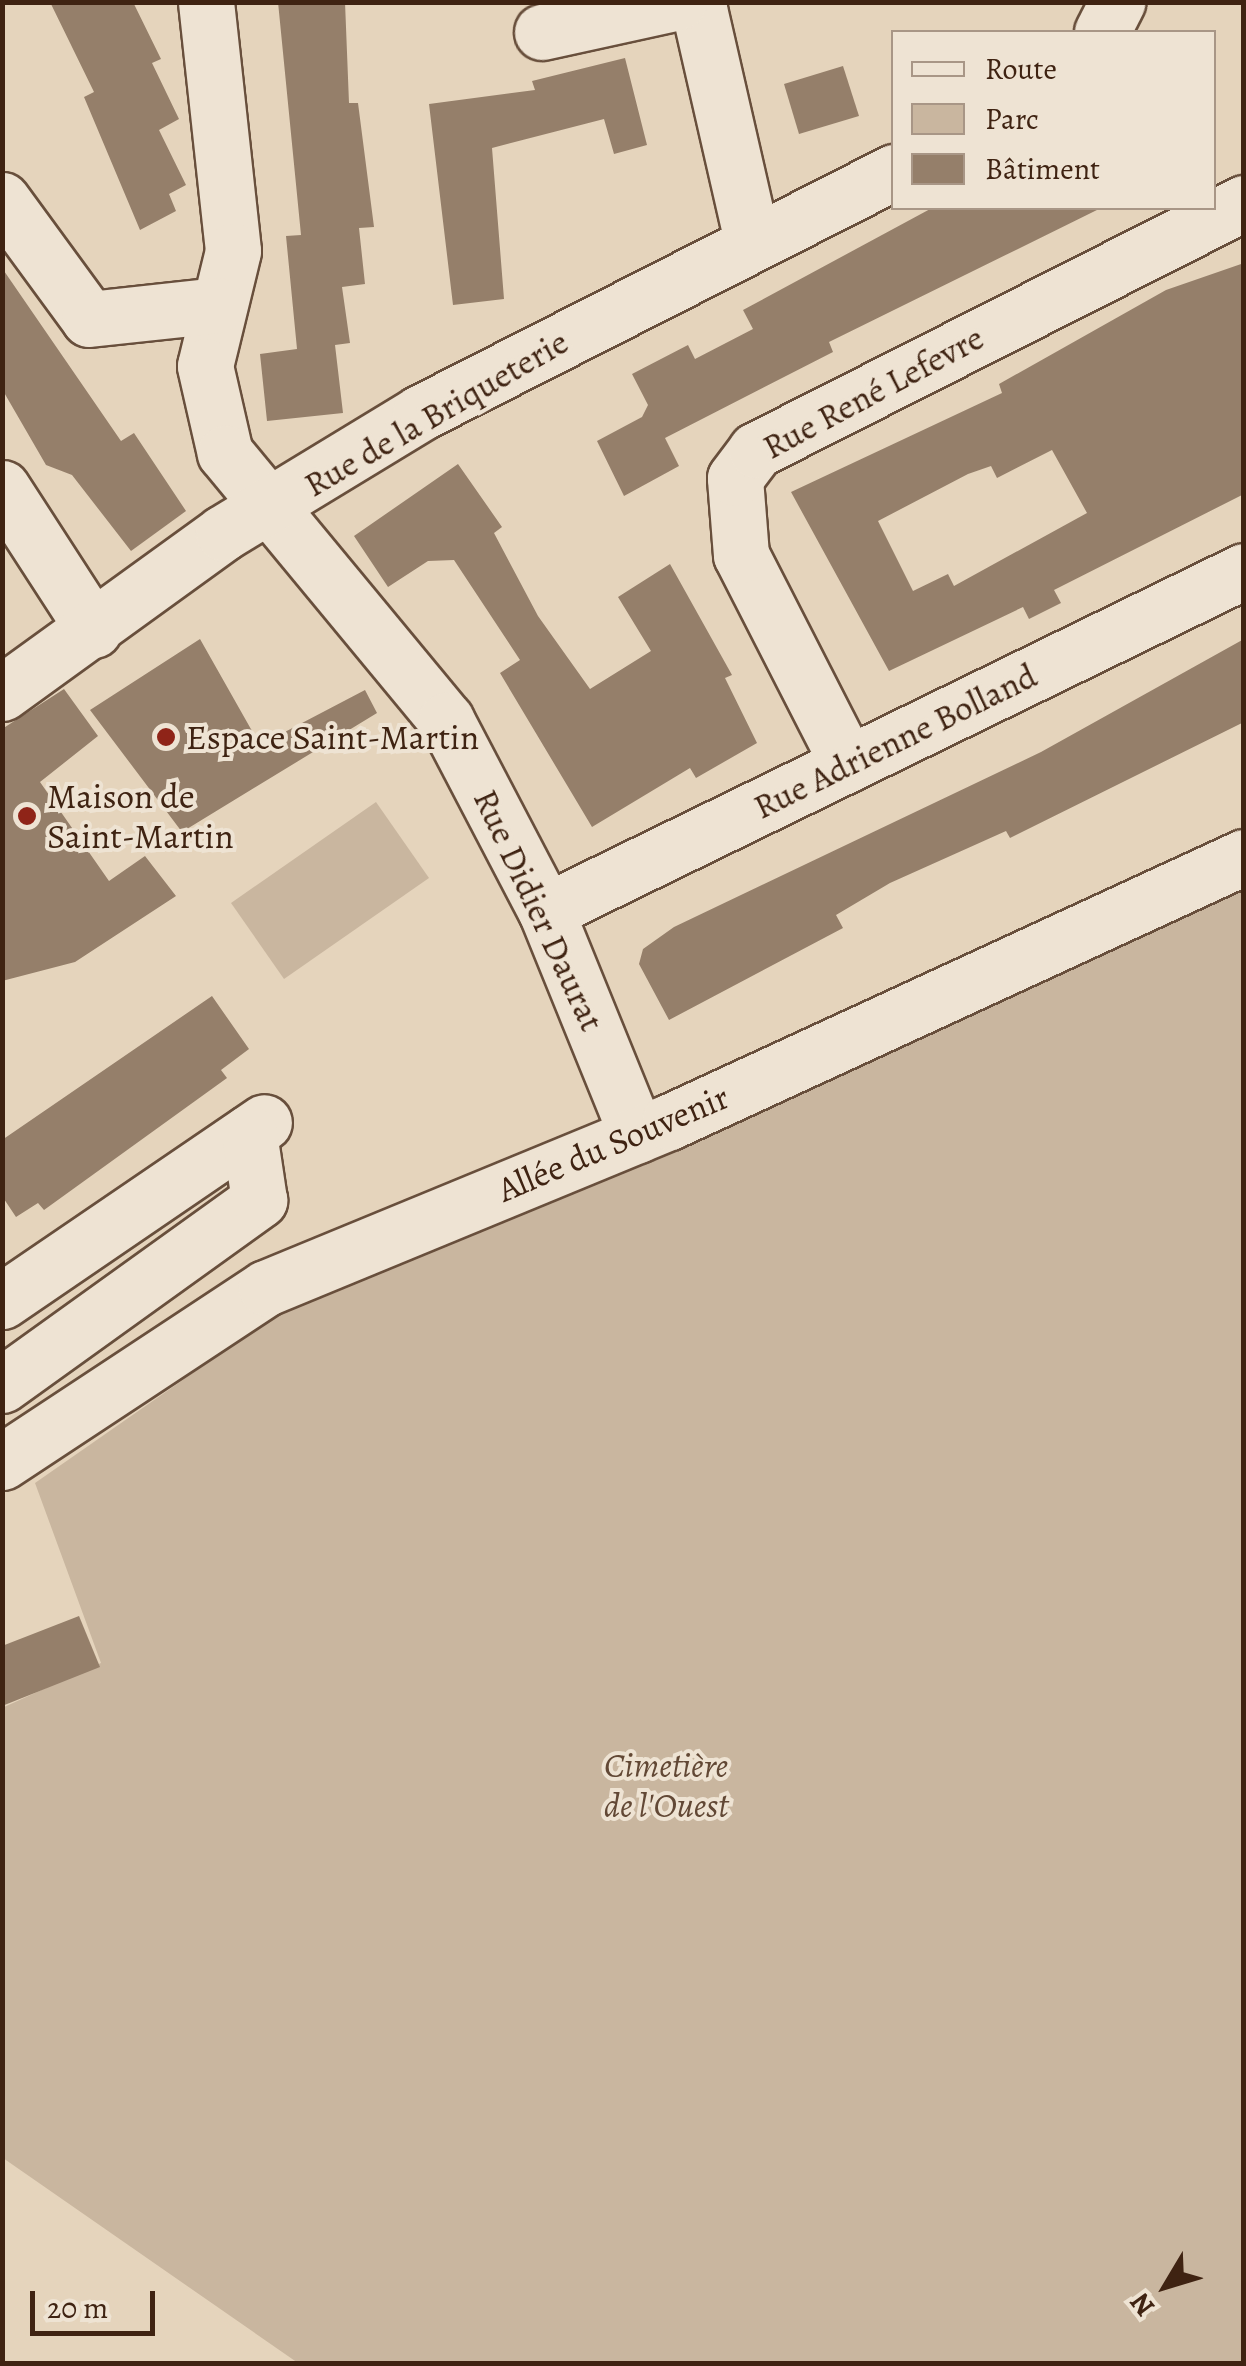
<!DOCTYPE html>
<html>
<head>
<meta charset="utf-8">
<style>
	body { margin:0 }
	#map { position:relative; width:1246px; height:2366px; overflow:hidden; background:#e5d4bc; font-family:Alegreya,serif }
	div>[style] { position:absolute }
	.green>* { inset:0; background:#c9b69f }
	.building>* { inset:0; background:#957f6a }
	.roads { filter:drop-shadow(2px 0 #684f3c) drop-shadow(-2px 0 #684f3c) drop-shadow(0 2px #684f3c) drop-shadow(0 -2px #684f3c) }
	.minor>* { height:55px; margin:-27.5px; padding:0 27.5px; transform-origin:27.5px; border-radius:27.5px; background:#eee3d3 }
	.dots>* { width:28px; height:28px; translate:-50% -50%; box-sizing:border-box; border:5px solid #eee3d3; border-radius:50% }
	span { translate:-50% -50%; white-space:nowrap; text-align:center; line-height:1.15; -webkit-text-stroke:8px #eee3d3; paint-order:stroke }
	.street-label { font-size:35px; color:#3f2312 }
	.poi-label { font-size:35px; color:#3f2312 }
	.left { translate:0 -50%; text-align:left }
	.park-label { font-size:35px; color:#624835; font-style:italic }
	.frame { position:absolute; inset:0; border:5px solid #3f2312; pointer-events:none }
	.legend { position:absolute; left:891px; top:30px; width:325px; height:180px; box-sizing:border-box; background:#eee3d3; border:2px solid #a89686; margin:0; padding:12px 18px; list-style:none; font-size:30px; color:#3f2312 }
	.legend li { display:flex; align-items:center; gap:20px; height:50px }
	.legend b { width:50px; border:2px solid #a89686 }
	.north { position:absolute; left:1116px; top:2236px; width:100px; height:100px; -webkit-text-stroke:8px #eee3d3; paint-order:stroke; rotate:232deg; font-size:28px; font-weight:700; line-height:40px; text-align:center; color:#3f2312 }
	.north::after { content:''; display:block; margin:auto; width:35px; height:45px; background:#3f2312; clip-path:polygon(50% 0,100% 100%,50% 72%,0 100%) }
	.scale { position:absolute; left:30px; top:2291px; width:125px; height:45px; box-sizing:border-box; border:5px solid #3f2312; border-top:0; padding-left:12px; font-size:30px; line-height:35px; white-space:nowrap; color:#3f2312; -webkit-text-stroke:8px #eee3d3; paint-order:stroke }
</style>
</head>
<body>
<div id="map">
	<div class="green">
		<i style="clip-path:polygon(376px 802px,429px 878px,284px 979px,231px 903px)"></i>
		<i style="clip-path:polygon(1243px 889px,1243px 2363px,298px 2363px,3px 2158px,2px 1708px,101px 1663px,35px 1483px,299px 1299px)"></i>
	</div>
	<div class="building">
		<i style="clip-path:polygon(50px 2px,133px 2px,161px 59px,152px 63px,179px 119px,159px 130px,186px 185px,169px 194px,176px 211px,140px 230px,84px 97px,94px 92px)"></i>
		<i style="clip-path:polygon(278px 2px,345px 2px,349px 103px,358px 103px,374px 227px,359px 228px,365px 284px,342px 287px,350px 343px,335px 345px,343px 413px,267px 421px,260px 354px,297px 349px,286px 236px,301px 235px)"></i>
		<i style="clip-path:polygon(625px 58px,647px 145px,614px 154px,604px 119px,492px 148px,504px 299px,453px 305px,429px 104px,535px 90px,532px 81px)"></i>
		<i style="clip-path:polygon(843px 66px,859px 116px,799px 134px,784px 84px)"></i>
		<i style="clip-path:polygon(932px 208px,1101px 208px,829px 342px,833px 352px,665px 438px,679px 466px,624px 496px,597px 441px,642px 417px,648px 405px,632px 374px,688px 345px,695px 359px,753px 329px,743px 310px)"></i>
		<i style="clip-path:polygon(evenodd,1244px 263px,1244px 494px,1054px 590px,1061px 603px,1029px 619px,1023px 607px,889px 671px,791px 492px,1002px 393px,999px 384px,1166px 290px,1244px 263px,1052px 450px,1087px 513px,954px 586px,948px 574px,913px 591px,878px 521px,968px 474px,991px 466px,997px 478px,1052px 450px)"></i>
		<i style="clip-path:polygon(2px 268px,121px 441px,134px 433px,186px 511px,131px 551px,72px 475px,46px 465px,2px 389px)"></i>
		<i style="clip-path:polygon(458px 464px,502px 527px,494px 533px,538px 616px,590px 689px,651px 651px,618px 597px,670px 564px,732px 675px,725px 678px,757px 743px,696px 778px,690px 768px,592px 827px,500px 673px,520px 660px,454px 560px,428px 561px,388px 587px,354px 536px)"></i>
		<i style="clip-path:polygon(200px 639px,260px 745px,365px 690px,377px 713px,182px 832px,90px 710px)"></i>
		<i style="clip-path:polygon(1244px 639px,1244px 722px,1010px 838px,1006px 831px,890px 883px,836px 915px,843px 928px,669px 1020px,639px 964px,643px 949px,674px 927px,1041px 752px)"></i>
		<i style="clip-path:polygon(64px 689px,98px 736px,40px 782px,109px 881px,145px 856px,176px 896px,75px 962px,2px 981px,2px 729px)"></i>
		<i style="clip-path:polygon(212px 996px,249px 1049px,221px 1070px,227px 1078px,44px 1210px,38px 1203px,16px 1217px,2px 1196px,2px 1140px)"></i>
		<i style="clip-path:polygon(79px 1616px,100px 1667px,2px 1706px,2px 1646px)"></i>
	</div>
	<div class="roads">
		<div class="minor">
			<i style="left:206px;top:2px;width:250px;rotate:83.8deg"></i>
			<i style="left:233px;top:251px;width:118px;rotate:103.7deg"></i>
			<i style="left:205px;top:366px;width:89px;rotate:77.1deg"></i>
			<i style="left:225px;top:453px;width:347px;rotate:50.4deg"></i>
			<i style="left:446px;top:720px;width:216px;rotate:62.4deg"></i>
			<i style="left:546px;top:911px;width:242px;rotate:67.9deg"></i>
			<i style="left:685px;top:2px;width:16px;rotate:27deg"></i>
			<i style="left:699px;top:9px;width:238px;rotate:77.1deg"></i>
			<i style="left:542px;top:32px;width:140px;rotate:-12.4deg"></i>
			<i style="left:1102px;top:32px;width:34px;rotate:-63deg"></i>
			<i style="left:2px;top:200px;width:147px;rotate:53.8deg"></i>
			<i style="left:89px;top:319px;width:129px;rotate:-6.2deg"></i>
			<i style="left:2px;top:488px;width:169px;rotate:57.1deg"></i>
			<i style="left:2px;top:693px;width:273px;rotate:-35.9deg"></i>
			<i style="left:223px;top:533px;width:231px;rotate:-31.3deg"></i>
			<i style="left:420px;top:413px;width:532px;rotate:-26.95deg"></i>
			<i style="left:848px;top:764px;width:235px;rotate:-117.1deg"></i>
			<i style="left:741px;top:555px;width:77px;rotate:-94.5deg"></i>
			<i style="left:735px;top:478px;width:35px;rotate:-53deg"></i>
			<i style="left:756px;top:450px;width:547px;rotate:-26.85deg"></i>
			<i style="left:546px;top:911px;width:776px;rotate:-25.97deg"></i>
			<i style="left:2px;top:1301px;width:317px;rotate:-34.3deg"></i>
			<i style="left:2px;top:1385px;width:317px;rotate:-35.7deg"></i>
			<i style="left:259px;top:1200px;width:68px;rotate:-98.5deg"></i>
			<i style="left:2px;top:1462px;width:316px;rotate:-33.4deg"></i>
			<i style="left:266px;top:1288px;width:436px;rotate:-22.4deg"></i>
			<i style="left:669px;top:1122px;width:633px;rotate:-24.74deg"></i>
		</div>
	</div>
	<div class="dots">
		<i style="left:166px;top:737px;background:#8f2418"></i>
		<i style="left:27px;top:816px;background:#8f2418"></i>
	</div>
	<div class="street-label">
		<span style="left:873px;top:392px;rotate:-28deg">Rue René Lefevre</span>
		<span style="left:436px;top:413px;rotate:-30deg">Rue de la Briqueterie</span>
		<span style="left:895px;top:741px;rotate:-26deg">Rue Adrienne Bolland</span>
		<span style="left:539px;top:910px;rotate:65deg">Rue Didier Daurat</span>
		<span style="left:613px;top:1143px;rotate:-23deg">Allée du Souvenir</span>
	</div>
	<div class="poi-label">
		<span class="left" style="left:186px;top:737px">Espace Saint-Martin</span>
		<span class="left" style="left:47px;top:816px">Maison de<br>Saint-Martin</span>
	</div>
	<div class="park-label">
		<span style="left:666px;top:1785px">Cimetière<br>de l'Ouest</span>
	</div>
	<div class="frame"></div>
	<ul class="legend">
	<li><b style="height:12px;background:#eee3d3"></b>Route</li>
	<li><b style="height:28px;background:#c9b69f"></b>Parc</li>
	<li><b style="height:28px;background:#957f6a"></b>Bâtiment</li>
	</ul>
	<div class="north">N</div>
	<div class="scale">20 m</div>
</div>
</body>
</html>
